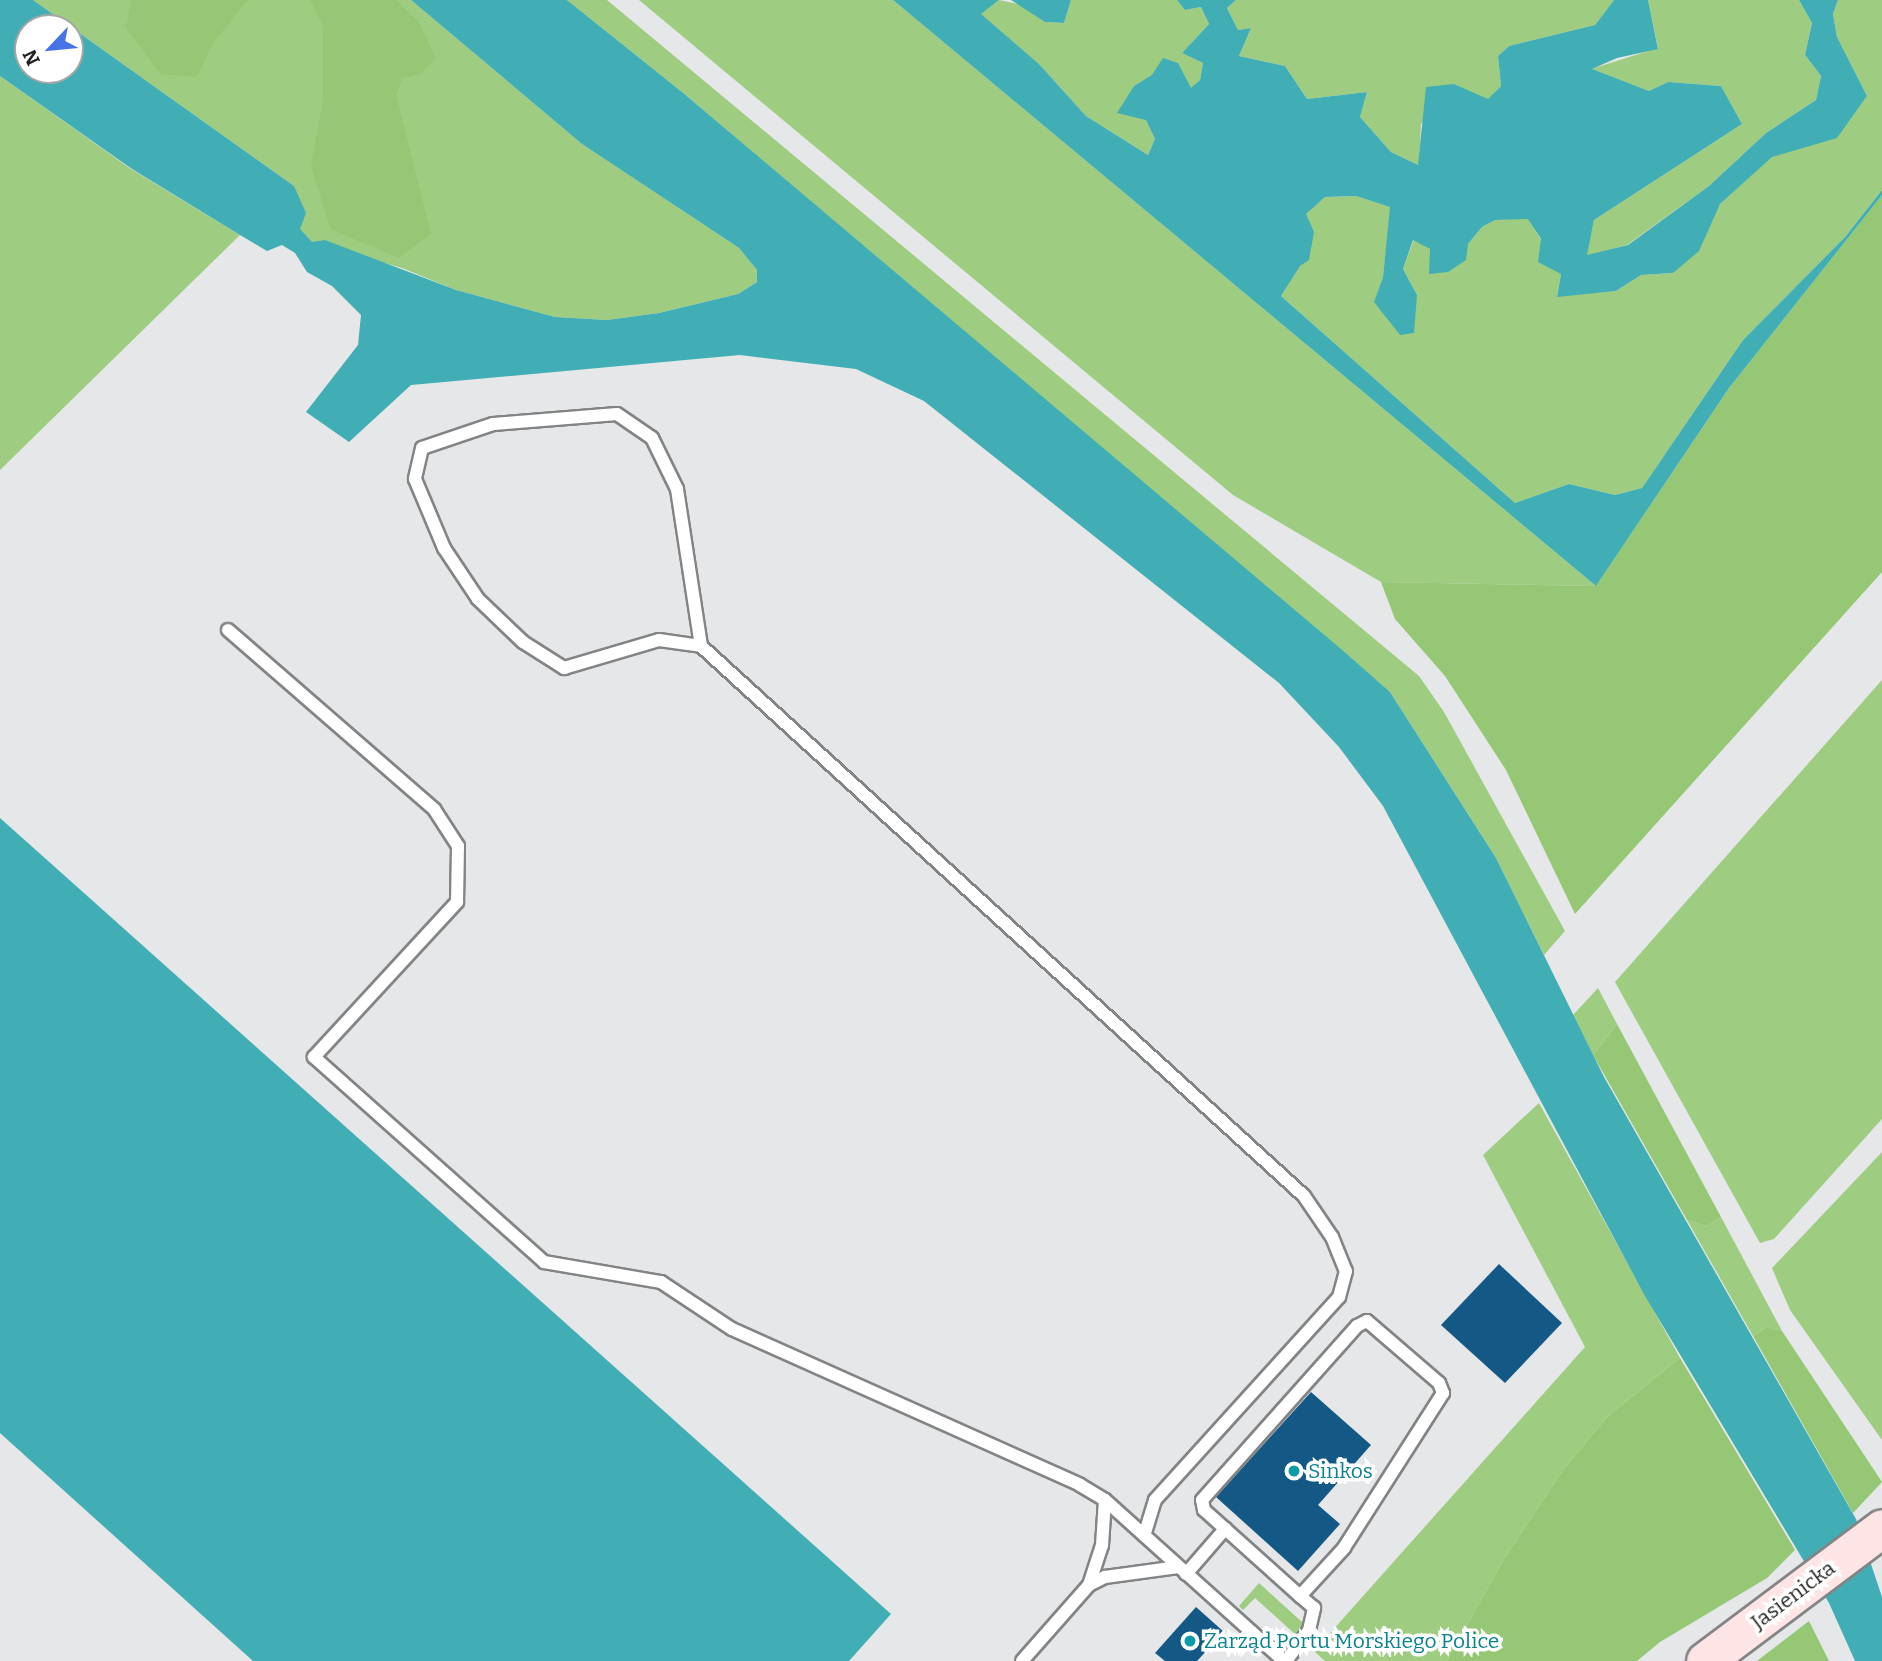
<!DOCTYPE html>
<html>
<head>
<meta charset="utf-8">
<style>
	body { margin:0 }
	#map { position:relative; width:1882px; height:1661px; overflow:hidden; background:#e5e7e8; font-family:Bitter,serif }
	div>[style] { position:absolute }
	.green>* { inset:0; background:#9ecd82 }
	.forest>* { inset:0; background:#95c775 }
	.water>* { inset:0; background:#40aeb4 }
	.building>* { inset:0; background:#145986 }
	.roads { filter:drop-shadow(2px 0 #838485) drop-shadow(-2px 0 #838485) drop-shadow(0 2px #838485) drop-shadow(0 -2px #838485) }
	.lane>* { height:12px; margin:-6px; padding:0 6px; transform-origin:6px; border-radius:6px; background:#fff }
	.secondary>* { height:37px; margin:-18.5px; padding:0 18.5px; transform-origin:18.5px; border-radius:18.5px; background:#fce5e4 }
	.dots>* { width:19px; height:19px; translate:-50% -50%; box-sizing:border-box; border:4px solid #fff; border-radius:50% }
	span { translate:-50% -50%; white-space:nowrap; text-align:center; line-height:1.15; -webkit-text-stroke:7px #fff; paint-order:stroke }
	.culture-label { font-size:21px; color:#0d838f }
	.left { translate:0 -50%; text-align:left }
	.street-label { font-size:21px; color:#1f2020 }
	.north { position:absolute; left:14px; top:14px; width:70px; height:70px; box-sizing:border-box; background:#fff; border:2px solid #a5a6a6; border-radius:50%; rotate:244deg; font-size:19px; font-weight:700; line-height:28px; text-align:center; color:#1f2020 }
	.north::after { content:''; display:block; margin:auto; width:24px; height:32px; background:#4674e6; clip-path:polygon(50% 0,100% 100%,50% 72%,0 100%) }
</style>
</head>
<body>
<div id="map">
	<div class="green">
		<i style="clip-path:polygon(33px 0,411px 0,582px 144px,739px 248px,757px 270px,757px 282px,738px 294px,659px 313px,607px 320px,555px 317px,456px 290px,402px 268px,312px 242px,299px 229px,294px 186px)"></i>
		<i style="clip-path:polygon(567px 0,607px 0,1419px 676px,1444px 712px,1565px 931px,1544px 955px,1496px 858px,1390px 692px,682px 92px)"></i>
		<i style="clip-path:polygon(639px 0,893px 0,1596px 586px,1381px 582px,1233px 495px)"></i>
		<i style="clip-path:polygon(999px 0,1023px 5px,1045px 22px,1064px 23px,1071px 0,1177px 0,1185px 10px,1201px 7px,1209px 24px,1182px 53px,1203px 63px,1200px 80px,1191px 89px,1178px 64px,1134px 86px,1126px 103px,1146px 119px,1155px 139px,1148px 155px,1086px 116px,1039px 64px,980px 14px)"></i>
		<i style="clip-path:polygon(1236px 0,1614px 0,1595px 25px,1509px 46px,1498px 56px,1501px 86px,1488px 100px,1454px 84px,1421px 124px,1419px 166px,1391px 152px,1360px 117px,1367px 92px,1307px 99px,1285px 66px,1239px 56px,1251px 28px,1238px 30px,1227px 8px)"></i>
		<i style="clip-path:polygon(1648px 0,1799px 0,1812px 23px,1805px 55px,1821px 76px,1816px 100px,1766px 133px,1709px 186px,1627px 245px,1586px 256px,1594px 220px,1742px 124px,1721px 86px,1668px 82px,1649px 91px,1591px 69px,1658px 48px)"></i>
		<i style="clip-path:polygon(1838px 0,1882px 0,1882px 190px,1846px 236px,1743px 340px,1642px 488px,1615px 495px,1569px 484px,1515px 503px,1281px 296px,1300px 265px,1305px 214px,1325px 197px,1356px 196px,1391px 207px,1383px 277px,1375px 301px,1417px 295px,1403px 269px,1414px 239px,1430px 249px,1468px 244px,1482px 227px,1495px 220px,1528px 218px,1561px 274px,1557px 296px,1616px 291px,1641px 275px,1673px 273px,1720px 204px,1772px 156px,1837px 137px,1867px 96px,1837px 37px,1833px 14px)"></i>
		<i style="clip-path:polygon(0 76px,131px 169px,240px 235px,0 470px)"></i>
		<i style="clip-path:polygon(1882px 680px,1882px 1119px,1774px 1239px,1760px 1243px,1615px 982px)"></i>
		<i style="clip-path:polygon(1598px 988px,1617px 1024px,1593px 1055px,1573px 1015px)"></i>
		<i style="clip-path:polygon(1539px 1103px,1680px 1358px,1608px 1416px,1563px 1470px,1503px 1561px,1447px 1661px,1325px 1661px,1255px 1598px,1243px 1610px,1239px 1606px,1259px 1583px,1323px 1641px,1585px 1347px,1483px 1155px)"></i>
		<i style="clip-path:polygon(1882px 1152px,1882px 1440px,1790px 1310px,1772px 1268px)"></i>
		<i style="clip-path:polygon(1721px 1217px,1782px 1331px,1767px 1327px,1753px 1336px,1687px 1220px,1707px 1226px)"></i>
	</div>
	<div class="forest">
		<i style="clip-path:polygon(131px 0,248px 0,213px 43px,197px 77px,160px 74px,126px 28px)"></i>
		<i style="clip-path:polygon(310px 0,396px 0,418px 21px,436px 58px,420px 74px,403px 78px,396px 94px,431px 234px,399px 258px,330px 229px,311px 165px,323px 101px,323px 26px)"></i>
		<i style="clip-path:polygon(1882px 195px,1882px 572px,1575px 914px,1506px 770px,1445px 676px,1395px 619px,1381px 582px,1596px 586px,1729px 388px)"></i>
		<i style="clip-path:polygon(1617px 1024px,1721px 1217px,1707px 1226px,1687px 1220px,1593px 1055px)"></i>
		<i style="clip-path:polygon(1767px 1327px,1782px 1331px,1882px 1482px,1853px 1513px,1753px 1336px)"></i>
		<i style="clip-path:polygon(1680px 1358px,1795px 1550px,1767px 1578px,1660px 1642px,1637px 1661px,1447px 1661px,1503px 1561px,1563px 1470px,1608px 1416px)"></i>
		<i style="clip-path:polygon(1809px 1621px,1829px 1661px,1757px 1661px)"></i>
	</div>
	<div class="water">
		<i style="clip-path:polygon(evenodd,0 0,33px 0,294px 186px,306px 213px,300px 229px,312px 242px,325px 240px,456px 290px,555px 317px,607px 320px,659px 313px,738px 294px,757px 282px,757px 270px,739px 248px,582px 144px,411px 0,567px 0,682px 92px,1341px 649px,1390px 692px,1496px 858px,1604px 1077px,1856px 1519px,1882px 1597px,1882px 1661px,1855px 1661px,1829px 1603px,1645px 1296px,1383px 806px,1339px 747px,1279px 683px,924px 401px,856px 369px,740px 355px,411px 385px,349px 442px,306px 412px,358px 345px,361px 315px,332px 286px,307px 272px,295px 253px,282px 245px,267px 251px,240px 235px,132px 169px,0 76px,0 0,28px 28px,70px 28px,70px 70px,28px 70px,28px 28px)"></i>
		<i style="clip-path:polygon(893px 0,999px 0,981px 14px,1039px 64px,1086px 116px,1148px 155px,1155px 139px,1146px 120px,1117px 113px,1134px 86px,1152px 75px,1163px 58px,1178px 63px,1191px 88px,1200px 80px,1203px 63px,1182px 53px,1209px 24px,1201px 7px,1185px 10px,1177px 0,1236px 0,1227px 8px,1238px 30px,1251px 28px,1239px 56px,1285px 66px,1307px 99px,1367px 92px,1360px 117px,1391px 152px,1418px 165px,1426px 87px,1454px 84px,1488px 99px,1501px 86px,1498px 56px,1509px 46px,1595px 25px,1614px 0,1648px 0,1658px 49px,1617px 58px,1592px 69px,1649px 91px,1668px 82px,1721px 86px,1742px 124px,1594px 220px,1587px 255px,1628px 245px,1709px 186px,1766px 133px,1816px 100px,1821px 76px,1805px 55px,1812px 23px,1799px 0,1838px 0,1833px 14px,1837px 37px,1867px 96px,1837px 138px,1772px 157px,1720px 204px,1699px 251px,1673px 273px,1641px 275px,1616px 291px,1557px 297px,1561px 274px,1538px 262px,1541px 239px,1528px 219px,1495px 220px,1482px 227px,1468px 244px,1466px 260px,1448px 272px,1429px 274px,1430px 249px,1413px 240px,1403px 269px,1417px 295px,1414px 333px,1400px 335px,1374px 302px,1383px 277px,1390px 207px,1356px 196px,1325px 197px,1306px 214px,1314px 232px,1309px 260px,1300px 266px,1281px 296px,1515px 503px,1569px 484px,1615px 495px,1642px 488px,1743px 340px,1846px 236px,1882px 190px,1882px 195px,1729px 388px,1596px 586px)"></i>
		<i style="clip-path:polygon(1011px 0,1071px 0,1064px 23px,1045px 22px)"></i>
		<i style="clip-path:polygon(0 818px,891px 1614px,849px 1661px,253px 1661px,0 1433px)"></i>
	</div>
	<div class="building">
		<i style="clip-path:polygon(1499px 1264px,1562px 1323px,1505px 1383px,1441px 1325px)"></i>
		<i style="clip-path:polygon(1311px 1392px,1371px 1445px,1318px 1505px,1340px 1524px,1298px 1571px,1216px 1497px)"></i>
		<i style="clip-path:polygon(1196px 1607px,1224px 1632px,1197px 1661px,1165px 1661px,1155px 1653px)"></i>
	</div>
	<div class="roads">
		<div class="lane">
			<i style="left:228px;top:630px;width:273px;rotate:41deg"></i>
			<i style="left:434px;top:809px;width:44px;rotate:57deg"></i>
			<i style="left:458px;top:846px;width:56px;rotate:91deg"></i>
			<i style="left:457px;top:902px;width:211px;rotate:132.7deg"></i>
			<i style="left:314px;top:1057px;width:308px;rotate:41.7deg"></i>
			<i style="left:544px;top:1262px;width:119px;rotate:9.7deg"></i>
			<i style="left:661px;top:1282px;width:85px;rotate:33.5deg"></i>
			<i style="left:732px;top:1329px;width:381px;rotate:24.1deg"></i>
			<i style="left:1080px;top:1485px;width:29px;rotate:31deg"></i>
			<i style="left:1105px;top:1500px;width:241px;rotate:42deg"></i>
			<i style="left:701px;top:646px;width:159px;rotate:-98.7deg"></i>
			<i style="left:677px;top:489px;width:57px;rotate:-116.1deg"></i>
			<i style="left:652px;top:438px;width:42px;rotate:-145.6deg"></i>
			<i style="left:617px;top:414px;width:124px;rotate:175.4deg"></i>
			<i style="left:493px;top:424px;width:75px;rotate:161.3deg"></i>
			<i style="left:422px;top:448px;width:32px;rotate:103deg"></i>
			<i style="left:415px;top:479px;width:75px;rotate:67.2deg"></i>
			<i style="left:444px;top:548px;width:61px;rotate:56.3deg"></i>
			<i style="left:478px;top:599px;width:62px;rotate:43.7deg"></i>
			<i style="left:523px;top:642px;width:49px;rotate:32.4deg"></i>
			<i style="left:564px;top:668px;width:99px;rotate:-16.4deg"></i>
			<i style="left:659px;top:640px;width:42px;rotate:8.1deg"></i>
			<i style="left:701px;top:646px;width:816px;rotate:42.37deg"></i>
			<i style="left:1304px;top:1196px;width:50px;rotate:55.7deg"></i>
			<i style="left:1332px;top:1237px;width:37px;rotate:68deg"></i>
			<i style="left:1346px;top:1271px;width:27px;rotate:105deg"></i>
			<i style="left:1339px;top:1297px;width:274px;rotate:132.2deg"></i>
			<i style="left:1155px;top:1500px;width:37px;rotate:107deg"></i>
			<i style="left:1186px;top:1574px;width:60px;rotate:-49.1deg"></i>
			<i style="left:1089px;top:1585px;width:42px;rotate:-72deg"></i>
			<i style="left:1102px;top:1545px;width:45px;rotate:-86.2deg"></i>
			<i style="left:1022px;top:1661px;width:101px;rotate:-48.6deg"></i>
			<i style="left:1089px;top:1585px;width:18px;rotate:-27deg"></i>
			<i style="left:1105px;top:1577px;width:74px;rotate:-7.8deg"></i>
			<i style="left:1286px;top:1661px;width:39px;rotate:-53deg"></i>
			<i style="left:1309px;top:1630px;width:23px;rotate:-77deg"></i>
			<i style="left:1314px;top:1608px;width:18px;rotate:-139deg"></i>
			<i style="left:1300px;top:1596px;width:129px;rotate:-138.1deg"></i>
			<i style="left:1204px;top:1510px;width:10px;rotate:-101deg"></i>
			<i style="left:1202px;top:1500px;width:233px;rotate:-48.3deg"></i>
			<i style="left:1357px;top:1326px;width:11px;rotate:-27deg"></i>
			<i style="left:1367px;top:1321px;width:95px;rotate:40.7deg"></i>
			<i style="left:1439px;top:1383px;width:11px;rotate:68deg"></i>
			<i style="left:1443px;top:1393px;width:184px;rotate:122.6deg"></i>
			<i style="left:1344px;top:1548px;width:65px;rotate:132.5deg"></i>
		</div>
		<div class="secondary">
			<i style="left:1705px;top:1661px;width:221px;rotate:-36.9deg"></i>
		</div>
	</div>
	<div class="dots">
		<i style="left:1294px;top:1471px;background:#0f9aa8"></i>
		<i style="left:1190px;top:1641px;background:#0f9aa8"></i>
	</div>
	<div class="culture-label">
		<span class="left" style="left:1308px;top:1471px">Sinkos</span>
		<span class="left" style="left:1204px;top:1641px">Zarząd Portu Morskiego Police</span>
	</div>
	<div class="street-label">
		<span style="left:1793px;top:1595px;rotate:-37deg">Jasienicka</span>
	</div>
	<div class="north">N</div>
</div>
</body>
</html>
